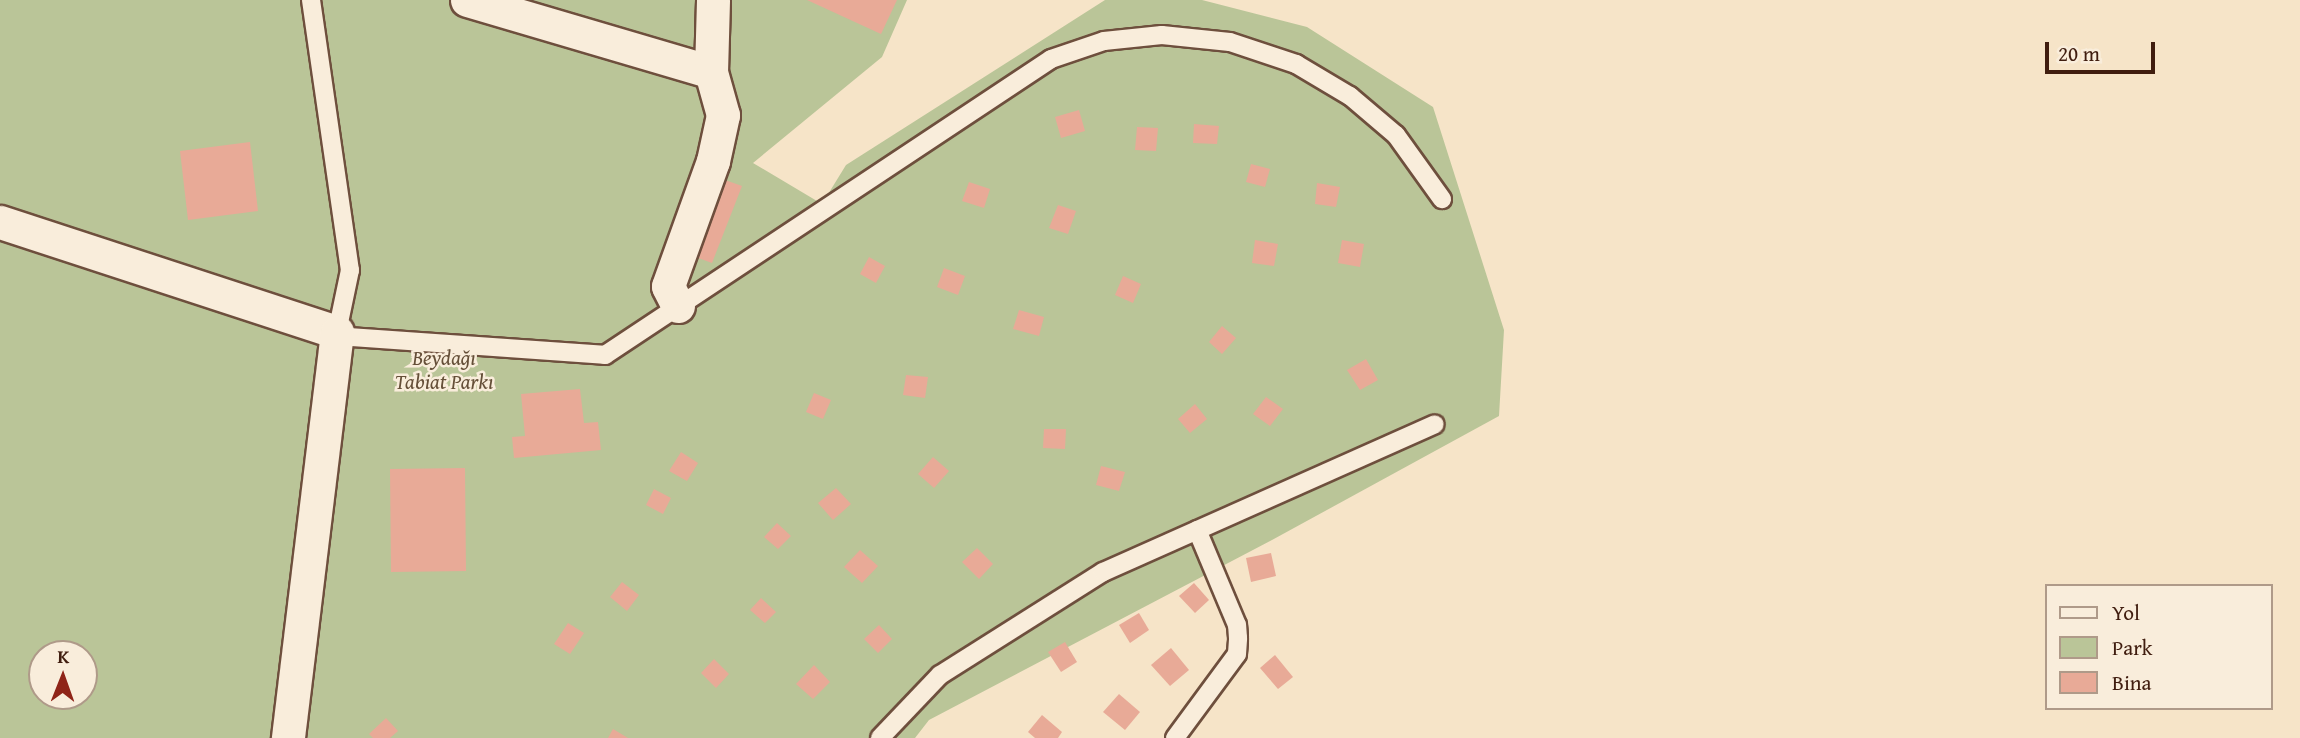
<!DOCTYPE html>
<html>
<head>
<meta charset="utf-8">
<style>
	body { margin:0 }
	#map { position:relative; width:2300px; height:738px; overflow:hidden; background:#f6e4c8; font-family:"Gentium Book Plus",serif }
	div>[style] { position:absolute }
	.green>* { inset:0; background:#bac598 }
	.building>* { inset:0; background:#e8aa97 }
	.roads { filter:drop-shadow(2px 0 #6e4f3d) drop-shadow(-2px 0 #6e4f3d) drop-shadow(0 2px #6e4f3d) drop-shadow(0 -2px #6e4f3d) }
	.lane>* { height:18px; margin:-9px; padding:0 9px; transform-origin:9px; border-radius:9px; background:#f9eddb }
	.street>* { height:33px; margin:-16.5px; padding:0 16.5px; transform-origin:16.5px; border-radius:16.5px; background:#f9eddb }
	span { translate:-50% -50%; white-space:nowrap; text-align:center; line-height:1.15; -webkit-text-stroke:5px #f9eddb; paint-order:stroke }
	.park-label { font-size:21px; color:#654f38; font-style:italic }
	.legend { position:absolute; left:2045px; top:584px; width:228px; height:126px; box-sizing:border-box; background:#f9eddb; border:2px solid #af9a89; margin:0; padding:9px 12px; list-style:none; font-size:21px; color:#401d0f }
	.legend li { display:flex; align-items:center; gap:14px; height:35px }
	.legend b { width:35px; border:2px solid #af9a89 }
	.north { position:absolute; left:28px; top:640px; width:70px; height:70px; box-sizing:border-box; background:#f9eddb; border:2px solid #af9a89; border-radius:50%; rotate:1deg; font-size:19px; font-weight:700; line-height:28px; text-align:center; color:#401d0f }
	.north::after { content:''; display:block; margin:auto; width:24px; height:32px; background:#8f2418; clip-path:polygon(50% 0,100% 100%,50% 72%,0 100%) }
	.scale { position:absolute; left:2045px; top:42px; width:110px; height:32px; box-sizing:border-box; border:4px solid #401d0f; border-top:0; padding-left:9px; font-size:21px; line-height:24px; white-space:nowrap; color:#401d0f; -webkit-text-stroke:5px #f9eddb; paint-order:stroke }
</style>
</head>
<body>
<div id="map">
	<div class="green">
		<i style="clip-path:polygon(evenodd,0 0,907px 0,882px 57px,753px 163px,822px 204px,846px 165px,1105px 0,1202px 0,1307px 27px,1433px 107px,1504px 330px,1499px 416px,1272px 540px,929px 720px,915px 738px,0 738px,0 0,42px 654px,84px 654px,84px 696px,42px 696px,42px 654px)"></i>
	</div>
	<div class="building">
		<i style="clip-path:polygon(807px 0,897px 0,881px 34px)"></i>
		<i style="clip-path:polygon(1079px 110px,1085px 131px,1061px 138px,1055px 117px)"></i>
		<i style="clip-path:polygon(1194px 124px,1219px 126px,1217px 144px,1193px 143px)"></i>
		<i style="clip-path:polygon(1137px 127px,1158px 128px,1156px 151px,1135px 150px)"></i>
		<i style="clip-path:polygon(250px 142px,258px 211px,188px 220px,180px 151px)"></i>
		<i style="clip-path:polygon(1251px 164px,1270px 169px,1265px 187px,1246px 182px)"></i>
		<i style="clip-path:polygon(711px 175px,742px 186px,712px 263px,682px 252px)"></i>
		<i style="clip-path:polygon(969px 182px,990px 189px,984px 208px,962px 201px)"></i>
		<i style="clip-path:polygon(1317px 183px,1340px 187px,1336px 207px,1315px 204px)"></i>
		<i style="clip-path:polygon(1058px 205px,1076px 211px,1068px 234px,1049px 228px)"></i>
		<i style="clip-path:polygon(1255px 240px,1278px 244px,1274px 266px,1252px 263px)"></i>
		<i style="clip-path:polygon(1342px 240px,1364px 244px,1360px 267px,1338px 263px)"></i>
		<i style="clip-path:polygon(869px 257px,885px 266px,876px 283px,860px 274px)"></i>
		<i style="clip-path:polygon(944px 268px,965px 276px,958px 295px,937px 287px)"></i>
		<i style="clip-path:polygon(1123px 276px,1141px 284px,1133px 303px,1115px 295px)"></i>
		<i style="clip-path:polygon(1019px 310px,1044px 317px,1039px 336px,1013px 329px)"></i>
		<i style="clip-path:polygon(1222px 326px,1236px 338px,1222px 354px,1209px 342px)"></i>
		<i style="clip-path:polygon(1366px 359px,1378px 380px,1360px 390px,1347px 370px)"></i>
		<i style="clip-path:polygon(906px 375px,928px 377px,925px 398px,903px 395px)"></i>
		<i style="clip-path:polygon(580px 389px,584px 423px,598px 422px,601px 450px,514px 458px,512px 437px,525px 436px,521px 394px)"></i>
		<i style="clip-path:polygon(814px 393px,831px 400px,823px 419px,806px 412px)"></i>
		<i style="clip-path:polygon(1266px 397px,1283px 409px,1270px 426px,1253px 414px)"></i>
		<i style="clip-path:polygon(1195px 404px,1207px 419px,1190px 433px,1178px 419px)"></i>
		<i style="clip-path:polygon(1044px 429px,1066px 429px,1065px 449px,1043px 448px)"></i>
		<i style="clip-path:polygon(681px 452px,698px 463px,687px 481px,669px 471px)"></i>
		<i style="clip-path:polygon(933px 457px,949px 471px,934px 488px,918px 474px)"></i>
		<i style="clip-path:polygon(1101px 466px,1125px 472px,1119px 491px,1096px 485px)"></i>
		<i style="clip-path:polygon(465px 468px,466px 571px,391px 572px,390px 469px)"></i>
		<i style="clip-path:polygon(836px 488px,851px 504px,833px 520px,818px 503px)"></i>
		<i style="clip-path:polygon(654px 489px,671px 498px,663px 514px,646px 505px)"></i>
		<i style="clip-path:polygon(777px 523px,791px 536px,778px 549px,764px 537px)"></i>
		<i style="clip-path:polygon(977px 548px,993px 564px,979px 579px,962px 562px)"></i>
		<i style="clip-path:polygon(860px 550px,878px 566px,862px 583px,844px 567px)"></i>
		<i style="clip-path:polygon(1271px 553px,1276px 576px,1251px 582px,1246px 558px)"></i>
		<i style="clip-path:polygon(622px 582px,639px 595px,627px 611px,610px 597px)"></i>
		<i style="clip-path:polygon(1194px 583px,1209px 600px,1195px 613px,1179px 596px)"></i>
		<i style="clip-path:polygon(761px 598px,776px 612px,765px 623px,750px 610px)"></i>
		<i style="clip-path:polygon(1139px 613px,1149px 630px,1130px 643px,1119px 625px)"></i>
		<i style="clip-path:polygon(568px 623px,584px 633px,570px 654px,554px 644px)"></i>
		<i style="clip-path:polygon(879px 625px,892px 639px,878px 653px,864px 639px)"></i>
		<i style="clip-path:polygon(1065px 642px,1077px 662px,1061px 672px,1048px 652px)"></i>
		<i style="clip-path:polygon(1171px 648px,1189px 670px,1170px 686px,1151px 665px)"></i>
		<i style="clip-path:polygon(1275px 655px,1293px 677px,1278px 689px,1260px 668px)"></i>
		<i style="clip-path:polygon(714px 659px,729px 674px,716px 688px,701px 673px)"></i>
		<i style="clip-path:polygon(814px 665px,830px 682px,813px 699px,796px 684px)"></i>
		<i style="clip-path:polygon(1119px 694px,1140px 712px,1125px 730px,1103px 712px)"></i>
		<i style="clip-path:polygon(1042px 715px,1062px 732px,1058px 738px,1035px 738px,1028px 732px)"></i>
		<i style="clip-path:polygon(386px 718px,398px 731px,390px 738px,373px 738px,369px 734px)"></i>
		<i style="clip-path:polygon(613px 729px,628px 738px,608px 738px)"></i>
	</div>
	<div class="roads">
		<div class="lane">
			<i style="left:311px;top:0;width:273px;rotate:81.8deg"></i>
			<i style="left:350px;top:270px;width:63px;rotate:101.8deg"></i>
			<i style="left:336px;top:336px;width:270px;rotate:4deg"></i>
			<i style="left:605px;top:355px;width:535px;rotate:-33.57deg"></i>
			<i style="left:1051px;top:59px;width:56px;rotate:-18.8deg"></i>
			<i style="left:1104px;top:41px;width:58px;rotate:-5.9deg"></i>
			<i style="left:1162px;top:35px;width:68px;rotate:5.9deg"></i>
			<i style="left:1230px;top:42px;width:70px;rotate:18.4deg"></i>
			<i style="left:1296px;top:64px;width:63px;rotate:30.7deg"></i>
			<i style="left:1350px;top:96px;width:60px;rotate:40.3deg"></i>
			<i style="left:1396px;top:135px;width:79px;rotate:54.3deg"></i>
			<i style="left:880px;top:738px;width:87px;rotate:-46.4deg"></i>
			<i style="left:940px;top:675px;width:193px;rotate:-32.3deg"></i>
			<i style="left:1103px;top:572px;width:363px;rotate:-24deg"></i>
			<i style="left:1175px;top:738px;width:104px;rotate:-53.6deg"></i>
			<i style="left:1237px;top:654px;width:16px;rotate:-86deg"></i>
			<i style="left:1238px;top:638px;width:13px;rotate:-94deg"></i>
			<i style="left:1237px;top:625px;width:103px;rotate:-112.8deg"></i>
		</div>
		<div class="street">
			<i style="left:467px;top:0;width:254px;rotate:16.4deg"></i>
			<i style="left:711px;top:72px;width:72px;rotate:-88.4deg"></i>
			<i style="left:0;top:222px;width:354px;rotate:18.1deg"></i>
			<i style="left:337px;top:332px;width:409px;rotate:96.9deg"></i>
			<i style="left:678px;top:306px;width:22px;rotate:-117deg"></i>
			<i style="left:668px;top:286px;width:133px;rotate:-70.2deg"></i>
			<i style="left:713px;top:161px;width:47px;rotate:-77.7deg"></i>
			<i style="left:723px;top:115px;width:45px;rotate:-105.6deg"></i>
		</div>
	</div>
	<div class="park-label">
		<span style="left:444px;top:370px">Beydağı<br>Tabiat Parkı</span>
	</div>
	<ul class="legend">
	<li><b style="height:9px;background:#f9eddb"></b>Yol</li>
	<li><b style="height:19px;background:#bac598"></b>Park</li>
	<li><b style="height:19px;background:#e8aa97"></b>Bina</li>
	</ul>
	<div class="north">K</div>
	<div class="scale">20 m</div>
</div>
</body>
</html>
